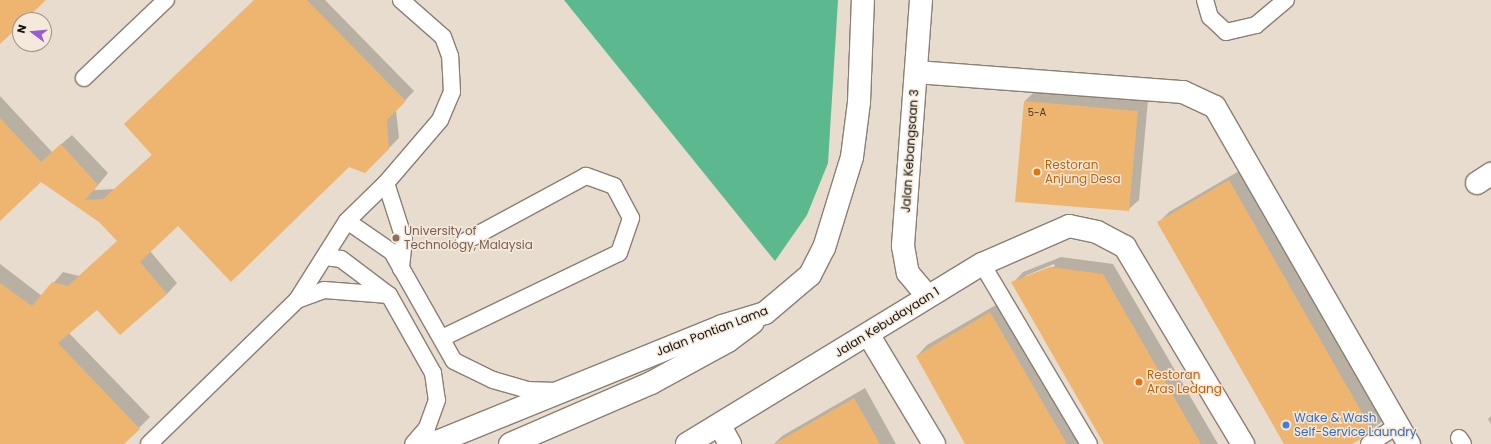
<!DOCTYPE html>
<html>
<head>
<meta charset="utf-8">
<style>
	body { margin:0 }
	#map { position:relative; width:1491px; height:444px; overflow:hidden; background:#e8dcce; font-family:Poppins,sans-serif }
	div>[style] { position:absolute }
	.forest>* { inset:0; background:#5bb88f }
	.shadow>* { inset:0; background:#0003 }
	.building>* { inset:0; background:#edb570 }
	.roads { filter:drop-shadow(1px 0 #8a7f73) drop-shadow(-1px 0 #8a7f73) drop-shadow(0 1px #8a7f73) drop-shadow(0 -1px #8a7f73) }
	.service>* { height:16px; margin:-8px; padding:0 8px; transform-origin:8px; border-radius:8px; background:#fff }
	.minor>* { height:22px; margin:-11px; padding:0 11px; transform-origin:11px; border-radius:11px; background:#fff }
	.tertiary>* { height:22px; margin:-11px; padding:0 11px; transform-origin:11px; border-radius:11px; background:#fff }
	.dots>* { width:11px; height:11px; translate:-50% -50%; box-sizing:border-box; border:2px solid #f5e9db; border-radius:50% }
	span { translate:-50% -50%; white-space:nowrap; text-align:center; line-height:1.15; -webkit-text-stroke:3px #f5e9db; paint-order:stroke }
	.number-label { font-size:10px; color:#4a3924 }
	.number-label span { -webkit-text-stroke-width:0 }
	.street-label { font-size:12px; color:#14100b }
	.food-label { font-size:12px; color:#c56008 }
	.left { translate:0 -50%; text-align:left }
	.education-label { font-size:12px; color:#785e54 }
	.shop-label { font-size:12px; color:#366cbe }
	.north { position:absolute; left:12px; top:12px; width:40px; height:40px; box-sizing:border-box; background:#f5e9db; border:1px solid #9b9288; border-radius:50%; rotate:286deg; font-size:11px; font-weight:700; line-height:16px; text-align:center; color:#14100b }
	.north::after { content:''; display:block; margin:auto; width:14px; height:18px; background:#995dd4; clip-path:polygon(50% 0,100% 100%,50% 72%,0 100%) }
</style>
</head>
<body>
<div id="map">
	<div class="forest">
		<i style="clip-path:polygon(564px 0,838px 0,828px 163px,807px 215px,775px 261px)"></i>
	</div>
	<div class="shadow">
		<i style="clip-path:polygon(255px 0,325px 0,414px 91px,396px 110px,399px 138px,365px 172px,348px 165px,178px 225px,150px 251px,177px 283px,167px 294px,120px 334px,97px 309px,69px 333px,150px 417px,123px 444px,0 444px,0 264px,42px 296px,63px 272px,79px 276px,118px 241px,100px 222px,41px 181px,0 219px,0 96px,52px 152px,72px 135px,108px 173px,94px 190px,115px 189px,153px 154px)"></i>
		<i style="clip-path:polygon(1035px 91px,1148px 100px,1139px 200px,1128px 210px,1025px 101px)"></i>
		<i style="clip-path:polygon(1239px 171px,1383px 421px,1350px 444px,1285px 444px,1158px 223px,1169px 212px)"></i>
		<i style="clip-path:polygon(evenodd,1061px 257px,1113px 264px,1218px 444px,1106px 444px,1013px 283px,1023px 272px,1061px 257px,1054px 264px,1055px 266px,1025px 278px,1025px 276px,1054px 264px)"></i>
		<i style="clip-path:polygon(1001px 302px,1083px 444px,966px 444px,917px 356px,927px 345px)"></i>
		<i style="clip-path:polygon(865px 388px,896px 444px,774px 444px,782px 436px)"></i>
		<i style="clip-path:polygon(1491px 416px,1491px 424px,1488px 419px)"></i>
	</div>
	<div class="building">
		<i style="clip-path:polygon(0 0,46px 0,25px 20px,20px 20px,20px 25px,0 44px)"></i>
		<i style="clip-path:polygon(254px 0,307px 0,406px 101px,387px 120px,389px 149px,365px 173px,349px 167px,231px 282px,178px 226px,140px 262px,167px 294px,120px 335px,97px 310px,58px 343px,140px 429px,124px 444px,0 444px,0 283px,32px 306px,52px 282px,68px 286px,117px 241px,99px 222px,41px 182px,0 221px,0 118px,41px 162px,61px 144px,98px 185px,85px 200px,103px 199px,152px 155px,124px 124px)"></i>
		<i style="clip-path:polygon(1024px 101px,1138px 111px,1129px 211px,1015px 202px)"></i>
		<i style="clip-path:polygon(1229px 180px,1373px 432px,1352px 444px,1284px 444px,1157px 222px)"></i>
		<i style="clip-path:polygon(1050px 267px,1103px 274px,1201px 444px,1104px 444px,1011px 282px)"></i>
		<i style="clip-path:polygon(990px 312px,1067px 444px,965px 444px,916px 356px)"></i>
		<i style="clip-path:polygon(854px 398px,880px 444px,774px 444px)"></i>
	</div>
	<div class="roads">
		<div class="service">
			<i style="left:1205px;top:0;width:18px;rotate:74deg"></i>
			<i style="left:1210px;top:17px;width:22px;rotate:43deg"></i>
			<i style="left:1226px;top:32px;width:31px;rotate:-13deg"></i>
			<i style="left:1256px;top:25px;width:39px;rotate:-40deg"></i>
			<i style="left:84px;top:78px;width:113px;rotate:-43.6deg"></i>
			<i style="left:386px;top:183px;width:59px;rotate:72.2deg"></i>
			<i style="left:404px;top:239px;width:30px;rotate:96deg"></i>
			<i style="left:347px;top:221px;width:55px;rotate:34.6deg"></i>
			<i style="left:392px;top:252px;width:125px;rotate:60.4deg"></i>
			<i style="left:454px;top:361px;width:43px;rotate:26deg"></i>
			<i style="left:493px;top:380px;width:35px;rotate:16deg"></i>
			<i style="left:527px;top:390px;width:29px;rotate:2deg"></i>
			<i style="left:325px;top:257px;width:16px;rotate:7deg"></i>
			<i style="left:341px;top:259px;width:60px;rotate:36.9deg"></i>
			<i style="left:389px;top:295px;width:90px;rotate:60.6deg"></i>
			<i style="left:433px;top:373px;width:27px;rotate:82deg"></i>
			<i style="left:437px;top:400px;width:30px;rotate:110deg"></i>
			<i style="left:427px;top:428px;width:21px;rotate:131deg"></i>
			<i style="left:982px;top:264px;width:209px;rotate:59.3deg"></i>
			<i style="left:297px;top:300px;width:29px;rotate:-20deg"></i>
			<i style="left:324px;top:290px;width:65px;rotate:4.4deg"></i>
			<i style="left:442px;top:338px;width:196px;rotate:-25.7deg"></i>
			<i style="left:619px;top:253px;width:37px;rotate:-71deg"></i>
			<i style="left:631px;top:218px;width:36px;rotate:-118deg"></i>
			<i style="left:614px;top:186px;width:30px;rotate:-160deg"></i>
			<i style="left:586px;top:176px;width:139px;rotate:151.6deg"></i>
			<i style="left:1459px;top:438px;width:7px;rotate:56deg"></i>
			<i style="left:149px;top:444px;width:206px;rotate:-44.2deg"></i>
			<i style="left:297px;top:300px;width:93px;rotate:-57.7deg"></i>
			<i style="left:347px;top:221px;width:54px;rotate:-44.3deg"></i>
			<i style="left:386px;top:183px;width:83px;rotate:-49.4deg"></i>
			<i style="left:440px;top:120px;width:30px;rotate:-67deg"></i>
			<i style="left:452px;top:92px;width:36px;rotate:-93deg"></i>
			<i style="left:450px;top:56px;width:20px;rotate:-110deg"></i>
			<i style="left:443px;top:37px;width:56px;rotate:-138.6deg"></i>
			<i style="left:1369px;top:444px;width:37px;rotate:-33deg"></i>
		</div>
		<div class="minor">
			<i style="left:921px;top:0;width:247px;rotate:94.2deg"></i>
			<i style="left:903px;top:246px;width:27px;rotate:80deg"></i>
			<i style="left:908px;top:273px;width:30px;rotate:50deg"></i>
			<i style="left:916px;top:72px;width:268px;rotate:4.3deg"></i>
			<i style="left:1183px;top:92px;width:35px;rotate:25deg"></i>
			<i style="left:1215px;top:107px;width:389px;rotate:60.1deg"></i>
			<i style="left:1477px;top:183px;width:17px;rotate:-33deg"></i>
			<i style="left:868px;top:334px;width:128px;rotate:59deg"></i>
			<i style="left:720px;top:426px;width:21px;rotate:61deg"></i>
			<i style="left:687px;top:444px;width:346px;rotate:-31.4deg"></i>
			<i style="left:982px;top:264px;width:95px;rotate:-23.6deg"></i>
			<i style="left:1069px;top:226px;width:29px;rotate:12deg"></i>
			<i style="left:1097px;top:232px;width:32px;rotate:28deg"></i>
			<i style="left:1125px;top:247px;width:230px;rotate:59.1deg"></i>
		</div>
		<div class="tertiary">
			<i style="left:432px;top:444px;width:313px;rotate:-22.1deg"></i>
			<i style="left:722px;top:326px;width:45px;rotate:-16.8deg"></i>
			<i style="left:765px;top:313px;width:59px;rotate:-40.2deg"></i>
			<i style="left:810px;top:275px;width:30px;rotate:-63deg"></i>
			<i style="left:824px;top:248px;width:95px;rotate:-72.9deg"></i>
			<i style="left:852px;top:157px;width:55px;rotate:-82.7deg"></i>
			<i style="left:859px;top:102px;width:102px;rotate:-87.8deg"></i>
			<i style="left:510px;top:444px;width:154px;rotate:-23.4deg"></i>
			<i style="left:651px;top:383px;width:88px;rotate:-28.6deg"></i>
			<i style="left:728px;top:341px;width:31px;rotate:-37deg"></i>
		</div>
	</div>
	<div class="dots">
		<i style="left:1037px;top:172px;background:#e8710a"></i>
		<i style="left:396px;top:238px;background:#8d6e63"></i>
		<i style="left:1139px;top:382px;background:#e8710a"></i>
		<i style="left:1286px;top:425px;background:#3f7fe0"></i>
	</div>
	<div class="number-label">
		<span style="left:1037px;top:113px">5-A</span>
	</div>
	<div class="street-label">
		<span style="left:910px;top:151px;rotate:-86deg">Jalan Kebangsaan 3</span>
		<span style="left:887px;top:322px;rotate:-32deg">Jalan Kebudayaan 1</span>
		<span style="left:712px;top:331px;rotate:-21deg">Jalan Pontian Lama</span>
	</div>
	<div class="food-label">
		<span class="left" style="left:1045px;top:172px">Restoran<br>Anjung Desa</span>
		<span class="left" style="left:1147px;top:382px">Restoran<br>Aras Ledang</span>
	</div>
	<div class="education-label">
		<span class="left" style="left:404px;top:238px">University of<br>Technology, Malaysia</span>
	</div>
	<div class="shop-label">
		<span class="left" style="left:1294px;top:425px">Wake &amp; Wash<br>Self-Service Laundry</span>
	</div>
	<div class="north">N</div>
</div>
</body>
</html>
